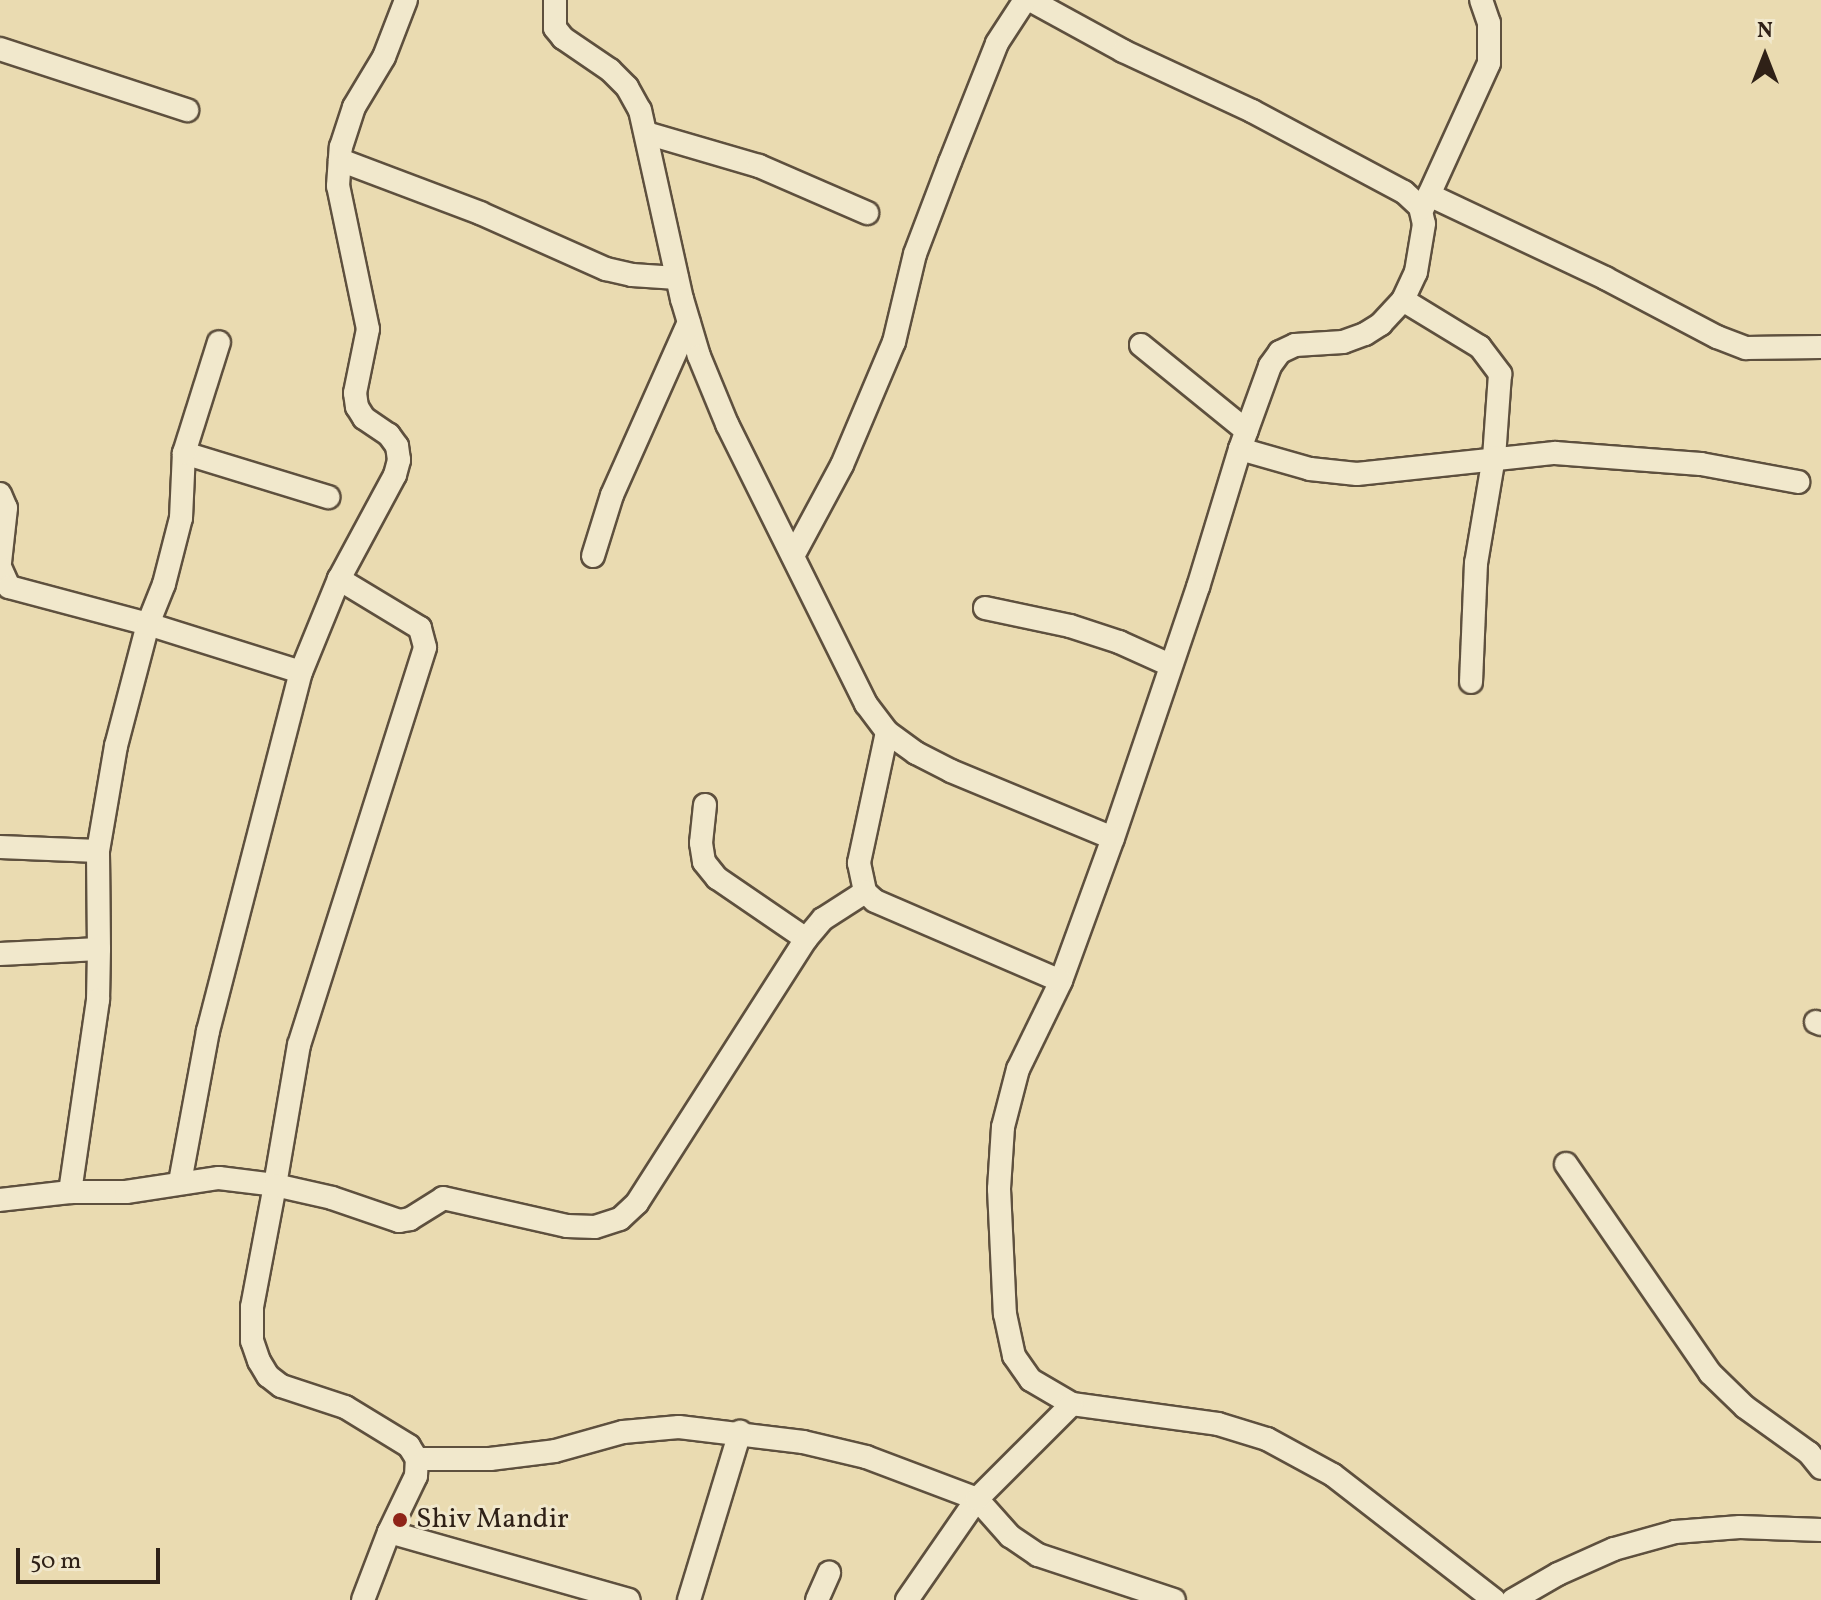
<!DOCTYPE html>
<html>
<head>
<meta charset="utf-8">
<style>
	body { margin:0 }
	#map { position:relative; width:1821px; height:1600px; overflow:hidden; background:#eadbb1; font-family:Vollkorn,serif }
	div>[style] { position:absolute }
	.roads { filter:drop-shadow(2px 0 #5e503e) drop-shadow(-2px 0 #5e503e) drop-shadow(0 2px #5e503e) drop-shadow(0 -2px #5e503e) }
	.minor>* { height:22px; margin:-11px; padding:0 11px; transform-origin:11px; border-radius:11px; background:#f1e8cc }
	.dots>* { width:22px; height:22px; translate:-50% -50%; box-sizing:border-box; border:4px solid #f1e8cc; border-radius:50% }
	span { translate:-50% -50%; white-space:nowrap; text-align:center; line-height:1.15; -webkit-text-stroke:6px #f1e8cc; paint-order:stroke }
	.poi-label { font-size:28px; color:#2f2117 }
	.left { translate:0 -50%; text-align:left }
	.north { position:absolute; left:1725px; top:16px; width:80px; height:80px; -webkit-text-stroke:6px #f1e8cc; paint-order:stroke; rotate:0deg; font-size:22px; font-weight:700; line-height:32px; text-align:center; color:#2f2117 }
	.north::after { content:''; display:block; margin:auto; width:28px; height:36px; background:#2f2117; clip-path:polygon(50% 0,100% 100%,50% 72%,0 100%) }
	.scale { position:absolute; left:16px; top:1548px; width:144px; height:36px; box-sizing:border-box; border:4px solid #2f2117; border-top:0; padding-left:10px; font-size:24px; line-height:28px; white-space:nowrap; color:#2f2117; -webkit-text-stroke:6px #f1e8cc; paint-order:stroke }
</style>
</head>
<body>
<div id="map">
	<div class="roads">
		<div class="minor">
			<i style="left:555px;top:0;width:28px;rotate:90deg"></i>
			<i style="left:555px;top:28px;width:13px;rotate:51deg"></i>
			<i style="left:563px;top:38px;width:57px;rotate:34.2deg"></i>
			<i style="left:610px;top:70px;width:24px;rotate:45deg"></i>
			<i style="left:627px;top:87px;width:26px;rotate:61deg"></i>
			<i style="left:640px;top:110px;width:194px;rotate:77.5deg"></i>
			<i style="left:682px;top:299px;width:59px;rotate:73.4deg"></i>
			<i style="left:699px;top:356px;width:74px;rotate:67.6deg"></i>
			<i style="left:727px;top:424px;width:313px;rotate:63.6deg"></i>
			<i style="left:866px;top:704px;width:35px;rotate:53deg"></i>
			<i style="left:887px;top:732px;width:36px;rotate:36deg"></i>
			<i style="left:916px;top:753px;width:39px;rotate:27deg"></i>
			<i style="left:951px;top:771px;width:175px;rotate:22.5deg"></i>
			<i style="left:1030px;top:0;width:106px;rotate:28.7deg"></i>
			<i style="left:1123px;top:51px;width:142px;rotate:24.9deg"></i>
			<i style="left:1252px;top:111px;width:172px;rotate:28.1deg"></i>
			<i style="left:1404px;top:192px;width:22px;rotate:43deg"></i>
			<i style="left:1420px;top:207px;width:17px;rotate:77deg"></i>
			<i style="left:1424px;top:224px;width:49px;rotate:99.5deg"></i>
			<i style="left:1416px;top:272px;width:31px;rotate:115deg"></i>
			<i style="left:1403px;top:300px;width:33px;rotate:133deg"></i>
			<i style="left:1381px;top:324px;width:19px;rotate:148deg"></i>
			<i style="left:1365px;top:334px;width:23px;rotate:160deg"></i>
			<i style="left:1343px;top:342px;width:48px;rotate:176.4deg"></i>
			<i style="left:1295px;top:345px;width:17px;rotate:155deg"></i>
			<i style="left:1280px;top:352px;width:17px;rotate:126deg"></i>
			<i style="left:1270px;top:366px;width:88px;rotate:109.9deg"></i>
			<i style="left:1240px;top:449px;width:144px;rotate:106.9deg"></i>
			<i style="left:1198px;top:587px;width:265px;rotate:108.7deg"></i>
			<i style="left:1113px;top:838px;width:152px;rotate:110deg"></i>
			<i style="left:1061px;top:981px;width:98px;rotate:116deg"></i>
			<i style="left:1018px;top:1069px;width:60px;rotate:104.5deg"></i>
			<i style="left:1003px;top:1127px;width:62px;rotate:93.7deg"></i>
			<i style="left:999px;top:1189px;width:125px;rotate:87.3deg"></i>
			<i style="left:1005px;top:1314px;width:43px;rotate:77.9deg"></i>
			<i style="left:1014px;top:1356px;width:29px;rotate:55deg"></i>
			<i style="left:1031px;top:1380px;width:48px;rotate:30.3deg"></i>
			<i style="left:1072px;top:1404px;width:147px;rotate:7.8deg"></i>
			<i style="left:1218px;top:1424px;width:51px;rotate:17deg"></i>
			<i style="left:1267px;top:1439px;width:75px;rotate:28.6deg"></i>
			<i style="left:1333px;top:1475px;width:204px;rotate:37.8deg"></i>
			<i style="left:0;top:49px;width:197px;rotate:18.1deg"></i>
			<i style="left:646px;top:133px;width:118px;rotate:16.3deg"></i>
			<i style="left:759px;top:166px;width:118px;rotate:23.5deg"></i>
			<i style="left:340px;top:160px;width:150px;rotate:20.7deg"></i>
			<i style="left:480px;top:213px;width:138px;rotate:24deg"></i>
			<i style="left:606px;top:269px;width:27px;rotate:13deg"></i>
			<i style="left:632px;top:275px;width:45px;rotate:3.8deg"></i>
			<i style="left:1429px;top:195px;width:195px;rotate:25.2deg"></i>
			<i style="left:1605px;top:278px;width:127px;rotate:27.8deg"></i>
			<i style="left:1717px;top:337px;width:31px;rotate:21deg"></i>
			<i style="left:1746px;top:348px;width:75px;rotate:-0.8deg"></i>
			<i style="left:1423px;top:208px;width:159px;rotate:-65.5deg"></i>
			<i style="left:1489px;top:63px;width:40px;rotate:-90deg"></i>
			<i style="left:1489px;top:23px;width:24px;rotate:-109deg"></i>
			<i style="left:1403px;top:300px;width:90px;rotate:31.4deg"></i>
			<i style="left:1480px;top:347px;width:34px;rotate:53deg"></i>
			<i style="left:1500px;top:374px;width:83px;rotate:94.1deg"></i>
			<i style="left:1494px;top:457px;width:108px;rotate:99.6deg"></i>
			<i style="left:1476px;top:563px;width:119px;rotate:92.4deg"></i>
			<i style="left:1141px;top:345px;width:136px;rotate:39.1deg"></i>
			<i style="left:1240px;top:449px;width:73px;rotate:15.9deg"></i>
			<i style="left:1310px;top:469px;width:47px;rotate:6.1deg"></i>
			<i style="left:1357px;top:474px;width:199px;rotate:-6.1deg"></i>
			<i style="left:1555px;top:453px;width:146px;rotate:4.3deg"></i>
			<i style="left:1701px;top:464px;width:99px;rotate:10.5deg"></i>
			<i style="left:184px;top:453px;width:151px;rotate:17deg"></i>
			<i style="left:0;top:494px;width:15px;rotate:67deg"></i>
			<i style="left:6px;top:508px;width:54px;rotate:96.3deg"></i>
			<i style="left:593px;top:556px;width:64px;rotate:-72.7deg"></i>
			<i style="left:612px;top:495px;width:189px;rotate:-66deg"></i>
			<i style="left:793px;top:556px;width:103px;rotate:-61.7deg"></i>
			<i style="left:842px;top:465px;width:134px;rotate:-67.1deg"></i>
			<i style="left:894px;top:342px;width:90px;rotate:-76.6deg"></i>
			<i style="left:915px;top:254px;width:98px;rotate:-69.2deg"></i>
			<i style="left:950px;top:162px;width:128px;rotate:-68.4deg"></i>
			<i style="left:997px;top:43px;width:51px;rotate:-56.9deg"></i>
			<i style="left:0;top:567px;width:22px;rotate:66deg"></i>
			<i style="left:9px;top:587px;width:144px;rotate:14.9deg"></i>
			<i style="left:148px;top:624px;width:160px;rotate:17.4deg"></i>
			<i style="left:985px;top:608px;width:87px;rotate:12deg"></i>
			<i style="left:1070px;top:626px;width:52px;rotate:18.1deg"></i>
			<i style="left:1119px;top:642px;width:56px;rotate:24.3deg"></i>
			<i style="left:887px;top:732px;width:134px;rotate:102.1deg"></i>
			<i style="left:859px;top:863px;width:30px;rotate:78deg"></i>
			<i style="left:865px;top:892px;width:13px;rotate:42deg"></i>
			<i style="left:875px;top:901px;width:202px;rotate:23.3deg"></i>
			<i style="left:705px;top:805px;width:38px;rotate:96deg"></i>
			<i style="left:701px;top:843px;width:19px;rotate:81deg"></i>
			<i style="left:704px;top:862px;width:21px;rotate:51deg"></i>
			<i style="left:717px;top:878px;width:108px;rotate:34.4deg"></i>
			<i style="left:0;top:847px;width:98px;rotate:2.3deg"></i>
			<i style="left:99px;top:949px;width:98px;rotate:-90.6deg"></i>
			<i style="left:98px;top:851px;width:107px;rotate:-80.3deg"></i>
			<i style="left:116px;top:746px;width:126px;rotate:-75.3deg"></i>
			<i style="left:148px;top:624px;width:43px;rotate:-68.2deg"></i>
			<i style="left:164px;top:584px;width:68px;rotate:-75.6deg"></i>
			<i style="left:181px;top:518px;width:65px;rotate:-87.4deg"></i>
			<i style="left:184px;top:453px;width:116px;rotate:-72.5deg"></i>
			<i style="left:0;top:954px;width:99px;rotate:-2.9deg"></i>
			<i style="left:99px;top:949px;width:51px;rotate:91.1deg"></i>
			<i style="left:98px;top:1000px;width:194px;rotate:98.3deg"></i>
			<i style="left:70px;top:1192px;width:70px;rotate:173.5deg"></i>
			<i style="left:1816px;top:1022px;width:5px;rotate:22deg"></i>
			<i style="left:1566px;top:1164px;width:254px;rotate:55.4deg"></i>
			<i style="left:1710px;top:1373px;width:49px;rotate:44.2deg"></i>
			<i style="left:1745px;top:1407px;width:79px;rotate:35.7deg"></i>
			<i style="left:1809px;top:1453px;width:19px;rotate:51deg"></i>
			<i style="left:180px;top:1182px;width:154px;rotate:-79.5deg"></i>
			<i style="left:208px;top:1031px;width:371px;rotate:-75.5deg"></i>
			<i style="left:301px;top:672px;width:100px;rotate:-67.8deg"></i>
			<i style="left:339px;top:579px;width:118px;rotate:-61.7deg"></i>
			<i style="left:395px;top:475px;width:16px;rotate:-75deg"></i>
			<i style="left:399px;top:460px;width:14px;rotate:-98deg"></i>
			<i style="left:397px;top:446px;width:14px;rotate:-126deg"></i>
			<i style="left:389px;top:435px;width:30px;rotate:-146deg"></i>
			<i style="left:364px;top:418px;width:13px;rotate:-122deg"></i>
			<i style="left:357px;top:407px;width:14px;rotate:-98deg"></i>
			<i style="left:355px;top:393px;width:65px;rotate:-78.5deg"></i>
			<i style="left:368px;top:329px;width:146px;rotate:-101.8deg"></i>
			<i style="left:338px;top:186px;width:39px;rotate:-86deg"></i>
			<i style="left:341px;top:147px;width:42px;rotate:-72deg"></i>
			<i style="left:354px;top:107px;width:58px;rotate:-59deg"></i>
			<i style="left:384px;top:57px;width:61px;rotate:-68.9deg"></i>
			<i style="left:70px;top:1192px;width:56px"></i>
			<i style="left:126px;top:1192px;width:94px;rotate:-8.6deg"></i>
			<i style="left:219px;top:1178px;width:56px;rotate:7.1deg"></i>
			<i style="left:275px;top:1185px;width:142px;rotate:-80.3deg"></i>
			<i style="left:299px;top:1045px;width:417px;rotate:-72.4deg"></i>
			<i style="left:425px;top:647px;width:20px;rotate:-105deg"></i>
			<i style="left:420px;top:628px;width:95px;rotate:-148.8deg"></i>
			<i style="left:417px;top:1459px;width:73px"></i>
			<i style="left:490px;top:1459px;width:65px;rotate:-7deg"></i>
			<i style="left:555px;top:1451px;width:71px;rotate:-15.6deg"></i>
			<i style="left:623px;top:1432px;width:56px;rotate:-5.1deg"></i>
			<i style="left:679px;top:1427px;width:125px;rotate:6.9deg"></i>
			<i style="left:803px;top:1442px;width:65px;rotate:13.4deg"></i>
			<i style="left:866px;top:1457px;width:119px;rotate:20.7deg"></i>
			<i style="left:977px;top:1499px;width:50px;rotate:48.3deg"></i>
			<i style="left:1010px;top:1536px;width:34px;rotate:34deg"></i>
			<i style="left:1038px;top:1555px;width:143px;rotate:18.3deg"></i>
			<i style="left:389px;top:1532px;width:249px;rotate:15.8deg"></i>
			<i style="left:363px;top:1600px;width:73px;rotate:-69.1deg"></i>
			<i style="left:389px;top:1532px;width:62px;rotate:-64.3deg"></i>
			<i style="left:416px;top:1476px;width:17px;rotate:-87deg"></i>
			<i style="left:417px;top:1459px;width:15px;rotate:-122deg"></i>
			<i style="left:409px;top:1446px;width:75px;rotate:-148.6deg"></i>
			<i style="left:345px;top:1407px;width:67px;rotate:-161.8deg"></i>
			<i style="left:281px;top:1386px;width:16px;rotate:-142deg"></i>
			<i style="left:268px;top:1376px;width:17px;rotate:-121deg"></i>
			<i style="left:259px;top:1361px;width:21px;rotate:-109deg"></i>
			<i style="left:252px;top:1341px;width:34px;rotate:-90deg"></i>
			<i style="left:252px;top:1307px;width:124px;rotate:-79.3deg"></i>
			<i style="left:275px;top:1185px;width:58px;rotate:12.8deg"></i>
			<i style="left:332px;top:1198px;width:71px;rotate:18.9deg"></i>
			<i style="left:399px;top:1221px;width:11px;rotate:-10deg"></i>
			<i style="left:410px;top:1219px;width:39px;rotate:-32deg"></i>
			<i style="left:443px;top:1198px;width:127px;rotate:12.7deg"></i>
			<i style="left:567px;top:1226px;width:28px;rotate:2deg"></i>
			<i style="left:595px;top:1227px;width:26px;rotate:-18deg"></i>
			<i style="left:620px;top:1219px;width:23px;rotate:-43deg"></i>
			<i style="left:637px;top:1203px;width:313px;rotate:-57.4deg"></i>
			<i style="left:806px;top:939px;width:26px;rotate:-50deg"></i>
			<i style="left:823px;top:919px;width:50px;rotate:-32.7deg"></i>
			<i style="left:689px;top:1600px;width:176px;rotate:-73.1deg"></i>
			<i style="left:817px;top:1600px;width:30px;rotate:-66deg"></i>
			<i style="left:907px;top:1600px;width:123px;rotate:-55.3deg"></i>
			<i style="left:977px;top:1499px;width:134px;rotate:-45deg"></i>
			<i style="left:1513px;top:1600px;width:52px;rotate:-30deg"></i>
			<i style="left:1558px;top:1574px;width:61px;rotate:-24.1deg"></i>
			<i style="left:1614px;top:1549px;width:63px;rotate:-15.6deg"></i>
			<i style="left:1675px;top:1532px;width:65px;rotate:-4.4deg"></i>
			<i style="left:1740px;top:1527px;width:81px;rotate:2.1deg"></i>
		</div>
	</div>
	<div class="dots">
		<i style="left:400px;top:1520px;background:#8f2418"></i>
	</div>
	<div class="poi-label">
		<span class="left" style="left:416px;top:1520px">Shiv Mandir</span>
	</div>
	<div class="north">N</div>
	<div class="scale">50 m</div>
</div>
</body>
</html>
